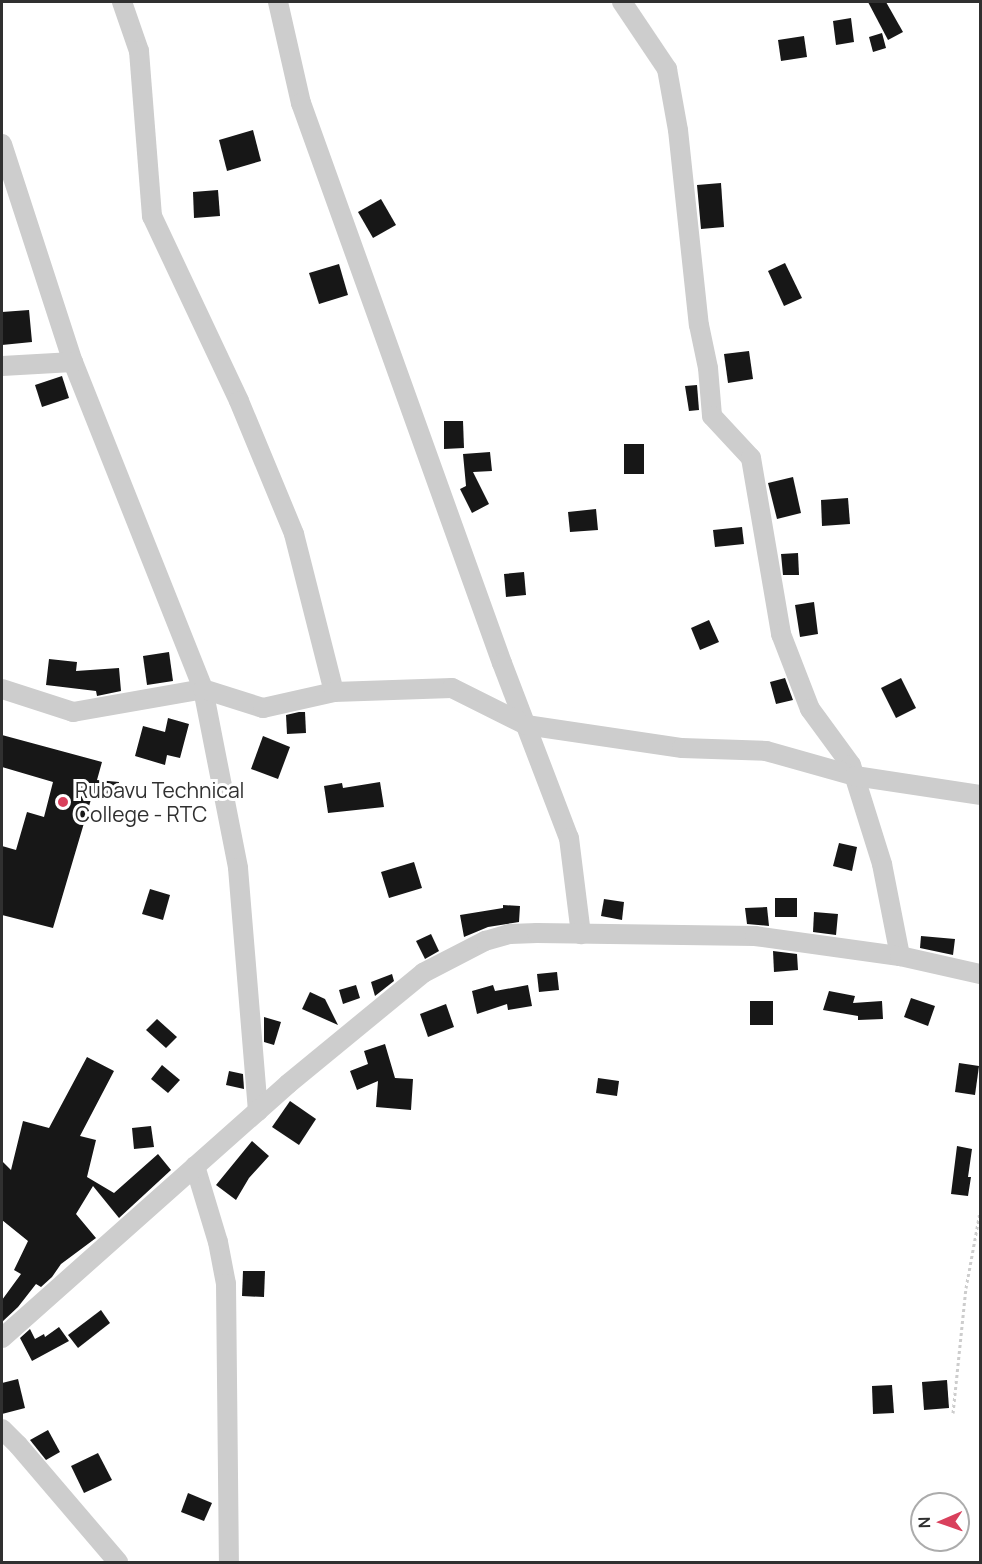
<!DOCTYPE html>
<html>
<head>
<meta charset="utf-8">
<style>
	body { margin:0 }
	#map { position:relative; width:982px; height:1564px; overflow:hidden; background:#fff; font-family:Manrope,sans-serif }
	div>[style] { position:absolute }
	.building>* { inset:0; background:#171717 }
	.path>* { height:3px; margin-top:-1.5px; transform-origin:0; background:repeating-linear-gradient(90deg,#cdcdcd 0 3px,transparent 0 6px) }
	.minor>* { height:20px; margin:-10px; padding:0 10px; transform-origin:10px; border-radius:10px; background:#cdcdcd }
	.dots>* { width:16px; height:16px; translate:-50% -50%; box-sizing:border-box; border:3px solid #fff; border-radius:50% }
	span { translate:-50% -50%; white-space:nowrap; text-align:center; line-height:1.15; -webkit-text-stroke:6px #fff; paint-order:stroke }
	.poi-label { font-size:21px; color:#303030 }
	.left { translate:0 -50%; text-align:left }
	.frame { position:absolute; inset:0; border:3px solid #303030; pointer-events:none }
	.north { position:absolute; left:910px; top:1492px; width:60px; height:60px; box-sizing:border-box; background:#fff; border:2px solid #acacac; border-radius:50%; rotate:268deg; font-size:16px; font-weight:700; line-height:24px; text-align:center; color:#303030 }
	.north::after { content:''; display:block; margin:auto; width:21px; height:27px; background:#d9405c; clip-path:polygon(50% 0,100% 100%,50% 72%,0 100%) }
</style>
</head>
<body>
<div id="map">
	<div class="building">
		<i style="clip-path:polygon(868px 2px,886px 2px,903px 32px,888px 40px)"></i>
		<i style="clip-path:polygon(851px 18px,854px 42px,836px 45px,833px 21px)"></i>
		<i style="clip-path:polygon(882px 33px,886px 48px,873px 52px,869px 37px)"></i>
		<i style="clip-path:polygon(804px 36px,807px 57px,781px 61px,778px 40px)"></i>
		<i style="clip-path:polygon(253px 130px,261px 161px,227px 171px,219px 140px)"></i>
		<i style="clip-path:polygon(721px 183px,724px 227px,701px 229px,697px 185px)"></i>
		<i style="clip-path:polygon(218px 190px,220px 216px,194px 218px,193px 192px)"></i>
		<i style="clip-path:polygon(381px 199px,396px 225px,373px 238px,358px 212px)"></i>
		<i style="clip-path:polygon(785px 263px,802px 298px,784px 306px,768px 271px)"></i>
		<i style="clip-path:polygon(339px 264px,348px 295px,319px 304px,309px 273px)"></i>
		<i style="clip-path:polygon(29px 310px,32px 342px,2px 345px,2px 312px)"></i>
		<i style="clip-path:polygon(749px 351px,753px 379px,728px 383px,724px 354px)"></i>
		<i style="clip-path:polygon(62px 376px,69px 398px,42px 407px,35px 385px)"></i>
		<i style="clip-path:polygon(697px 385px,699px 410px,689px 411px,685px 386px)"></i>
		<i style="clip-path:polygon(444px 421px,463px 421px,464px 448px,444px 449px)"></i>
		<i style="clip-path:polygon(624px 444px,644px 444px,644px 474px,624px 474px)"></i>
		<i style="clip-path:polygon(490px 452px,492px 471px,473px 472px,489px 504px,472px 513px,460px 489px,466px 486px,463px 454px)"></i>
		<i style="clip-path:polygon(793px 477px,801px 513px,777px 519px,768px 483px)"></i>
		<i style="clip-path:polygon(848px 498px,850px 524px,822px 526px,821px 500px)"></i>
		<i style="clip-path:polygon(596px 509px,598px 530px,570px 532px,568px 512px)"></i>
		<i style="clip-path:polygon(742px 527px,744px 544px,715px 547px,713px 530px)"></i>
		<i style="clip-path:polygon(798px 553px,799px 575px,783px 575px,781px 554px)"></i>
		<i style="clip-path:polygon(524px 572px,526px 595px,506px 597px,504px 574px)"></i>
		<i style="clip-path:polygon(814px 602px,818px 634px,800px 637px,795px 605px)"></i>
		<i style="clip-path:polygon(709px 620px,719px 642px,700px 650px,691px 628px)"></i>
		<i style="clip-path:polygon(169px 652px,173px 681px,147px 685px,143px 656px)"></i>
		<i style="clip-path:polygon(49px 659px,77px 662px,76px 671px,119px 668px,121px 691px,97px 696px,96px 691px,46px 685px)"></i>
		<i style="clip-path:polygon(785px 678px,793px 700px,776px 704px,770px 682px)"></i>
		<i style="clip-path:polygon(901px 678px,916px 708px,896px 718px,881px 688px)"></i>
		<i style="clip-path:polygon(299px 712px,305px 712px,306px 733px,287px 734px,286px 715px)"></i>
		<i style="clip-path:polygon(168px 718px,189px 724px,180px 758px,167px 755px,165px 765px,135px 756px,143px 726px,165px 732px)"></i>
		<i style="clip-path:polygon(2px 735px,102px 762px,97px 780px,119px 782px,117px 799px,92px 796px,53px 928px,2px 915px,2px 846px,16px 850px,27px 812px,44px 817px,53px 782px,2px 767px)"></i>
		<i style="clip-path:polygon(263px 736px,290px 747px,278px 779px,251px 769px)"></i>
		<i style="clip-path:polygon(380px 782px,384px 807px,328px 813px,324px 786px,342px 783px,343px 788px)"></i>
		<i style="clip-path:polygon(839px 843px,857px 847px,852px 871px,833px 866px)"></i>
		<i style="clip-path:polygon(414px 862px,422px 888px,389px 898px,381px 872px)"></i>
		<i style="clip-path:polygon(150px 889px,170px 895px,163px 920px,142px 914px)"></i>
		<i style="clip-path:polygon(775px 898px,797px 898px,797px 917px,775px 917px)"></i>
		<i style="clip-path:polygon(604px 899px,624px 902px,622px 920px,601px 916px)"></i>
		<i style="clip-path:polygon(503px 905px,520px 906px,519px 922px,488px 927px,464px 937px,460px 915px,503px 908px)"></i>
		<i style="clip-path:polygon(767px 907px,769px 926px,747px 924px,745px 908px)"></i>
		<i style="clip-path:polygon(814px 912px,838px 914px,836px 935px,813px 932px)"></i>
		<i style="clip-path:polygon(431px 934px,439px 951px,425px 959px,416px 941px)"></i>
		<i style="clip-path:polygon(921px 936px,955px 939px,953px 955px,920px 948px)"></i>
		<i style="clip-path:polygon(773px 951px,797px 954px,798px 970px,774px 972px)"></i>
		<i style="clip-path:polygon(557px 972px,559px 990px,539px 992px,537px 974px)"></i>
		<i style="clip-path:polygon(392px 974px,394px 981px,375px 996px,371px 982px)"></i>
		<i style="clip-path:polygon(356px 985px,360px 998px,343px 1004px,339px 990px)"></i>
		<i style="clip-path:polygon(493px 985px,495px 991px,528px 985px,532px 1006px,508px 1010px,507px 1004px,477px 1014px,472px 991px)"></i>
		<i style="clip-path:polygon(829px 991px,855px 996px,853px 1003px,882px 1001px,883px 1019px,858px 1020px,858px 1016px,823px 1010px)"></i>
		<i style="clip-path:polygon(310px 992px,325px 999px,338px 1025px,302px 1009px)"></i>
		<i style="clip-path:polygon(911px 998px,935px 1006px,928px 1026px,904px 1017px)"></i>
		<i style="clip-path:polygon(750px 1001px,773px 1001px,773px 1025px,750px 1025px)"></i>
		<i style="clip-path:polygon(446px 1004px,454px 1027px,428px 1037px,420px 1014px)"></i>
		<i style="clip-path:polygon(264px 1017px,281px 1022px,274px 1045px,264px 1042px)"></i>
		<i style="clip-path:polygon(157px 1019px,177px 1037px,166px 1048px,146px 1030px)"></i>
		<i style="clip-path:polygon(385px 1044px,395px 1078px,413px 1079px,411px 1110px,376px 1107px,378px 1081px,357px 1090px,350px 1071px,368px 1064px,364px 1051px)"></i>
		<i style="clip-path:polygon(87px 1057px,114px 1071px,80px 1136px,96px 1140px,87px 1177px,114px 1193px,158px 1154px,171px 1170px,119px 1218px,93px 1186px,76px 1214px,96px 1238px,61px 1264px,52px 1277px,41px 1287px,36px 1284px,18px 1307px,2px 1322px,2px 1300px,21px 1274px,14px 1270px,28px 1241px,2px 1220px,2px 1161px,11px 1170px,23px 1121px,49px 1128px)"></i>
		<i style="clip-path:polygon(959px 1063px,979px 1066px,975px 1095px,955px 1092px)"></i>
		<i style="clip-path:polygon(162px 1065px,180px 1080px,168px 1093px,151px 1079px)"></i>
		<i style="clip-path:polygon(229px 1071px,243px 1074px,244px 1089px,226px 1085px)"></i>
		<i style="clip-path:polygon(598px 1078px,619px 1081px,617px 1096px,596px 1093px)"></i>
		<i style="clip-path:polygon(290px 1101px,316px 1119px,299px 1145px,272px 1127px)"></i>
		<i style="clip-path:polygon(151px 1126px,154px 1147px,134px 1149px,132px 1128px)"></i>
		<i style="clip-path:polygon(252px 1141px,269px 1156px,249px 1178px,236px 1200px,216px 1185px)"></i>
		<i style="clip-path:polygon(957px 1146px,972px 1149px,968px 1177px,971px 1177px,968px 1196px,951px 1194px)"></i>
		<i style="clip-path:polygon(243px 1271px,265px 1271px,264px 1297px,242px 1296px)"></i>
		<i style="clip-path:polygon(101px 1310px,110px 1323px,78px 1348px,68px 1335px)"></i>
		<i style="clip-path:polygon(59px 1327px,69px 1341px,32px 1361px,20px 1338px,30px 1329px,35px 1339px,44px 1334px,45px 1337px)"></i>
		<i style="clip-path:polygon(18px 1379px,25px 1408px,2px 1414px,2px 1383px)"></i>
		<i style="clip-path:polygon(947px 1380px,949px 1408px,924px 1410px,922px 1382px)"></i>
		<i style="clip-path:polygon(892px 1385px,894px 1413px,873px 1414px,872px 1386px)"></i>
		<i style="clip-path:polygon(48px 1430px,60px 1452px,46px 1460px,30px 1440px)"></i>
		<i style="clip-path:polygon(98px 1453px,112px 1480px,84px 1493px,71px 1466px)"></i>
		<i style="clip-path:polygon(188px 1493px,212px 1503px,204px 1521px,181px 1512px)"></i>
	</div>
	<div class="path">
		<i style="left:953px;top:1413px;width:126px;rotate:-84.1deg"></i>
		<i style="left:966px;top:1288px;width:77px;rotate:-79.6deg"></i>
	</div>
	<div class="minor">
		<i style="left:122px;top:2px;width:52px;rotate:70.9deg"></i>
		<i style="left:139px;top:51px;width:166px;rotate:85.5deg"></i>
		<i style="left:152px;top:216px;width:204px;rotate:64.8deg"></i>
		<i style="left:239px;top:401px;width:144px;rotate:67.5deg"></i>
		<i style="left:294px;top:534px;width:163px;rotate:75.8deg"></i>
		<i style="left:278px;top:2px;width:104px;rotate:77.2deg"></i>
		<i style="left:301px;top:103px;width:595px;rotate:70.26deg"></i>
		<i style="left:502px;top:663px;width:187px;rotate:69.1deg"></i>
		<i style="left:569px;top:838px;width:97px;rotate:82.9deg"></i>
		<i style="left:622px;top:2px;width:81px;rotate:56.1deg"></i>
		<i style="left:667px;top:69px;width:62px;rotate:79.8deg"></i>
		<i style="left:678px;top:130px;width:196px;rotate:83.9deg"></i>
		<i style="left:699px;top:325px;width:44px;rotate:78.2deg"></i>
		<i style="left:708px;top:368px;width:48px;rotate:85.2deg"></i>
		<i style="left:712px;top:416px;width:57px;rotate:47.1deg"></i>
		<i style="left:751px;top:458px;width:179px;rotate:80.3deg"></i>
		<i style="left:781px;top:634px;width:80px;rotate:68.9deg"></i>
		<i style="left:810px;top:709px;width:69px;rotate:53.8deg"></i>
		<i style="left:851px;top:765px;width:104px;rotate:72.6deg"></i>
		<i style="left:882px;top:864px;width:94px;rotate:78.9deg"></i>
		<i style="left:2px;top:144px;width:229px;rotate:72deg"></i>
		<i style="left:73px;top:362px;width:352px;rotate:68.3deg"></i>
		<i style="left:203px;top:689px;width:182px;rotate:78.9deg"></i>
		<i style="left:238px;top:868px;width:244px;rotate:85.3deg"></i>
		<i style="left:2px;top:366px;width:71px;rotate:-3.2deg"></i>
		<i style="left:2px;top:689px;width:75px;rotate:17.9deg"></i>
		<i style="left:73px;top:712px;width:132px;rotate:-10deg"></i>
		<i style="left:203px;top:689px;width:63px;rotate:17.6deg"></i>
		<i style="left:263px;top:708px;width:73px;rotate:-12.7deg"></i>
		<i style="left:334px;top:692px;width:118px;rotate:-1.9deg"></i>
		<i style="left:452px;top:688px;width:83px;rotate:26.6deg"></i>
		<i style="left:526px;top:725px;width:158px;rotate:8.4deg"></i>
		<i style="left:682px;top:748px;width:84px;rotate:2deg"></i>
		<i style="left:766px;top:751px;width:92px;rotate:15.7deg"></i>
		<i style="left:855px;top:776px;width:126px;rotate:8.6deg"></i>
		<i style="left:195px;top:1166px;width:79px;rotate:73.2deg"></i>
		<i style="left:218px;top:1242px;width:43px;rotate:79.2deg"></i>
		<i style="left:226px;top:1284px;width:278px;rotate:89.4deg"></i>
		<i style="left:2px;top:1338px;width:383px;rotate:-41.6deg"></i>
		<i style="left:288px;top:1084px;width:175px;rotate:-39.4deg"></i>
		<i style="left:423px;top:973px;width:70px;rotate:-27.3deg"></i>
		<i style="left:485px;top:941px;width:26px;rotate:-16deg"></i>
		<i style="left:510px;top:934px;width:27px;rotate:-2deg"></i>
		<i style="left:537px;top:933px;width:218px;rotate:0.8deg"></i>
		<i style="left:755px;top:936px;width:146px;rotate:7.9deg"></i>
		<i style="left:900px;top:956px;width:82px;rotate:12.7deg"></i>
		<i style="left:2px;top:1429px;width:23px;rotate:45deg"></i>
		<i style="left:18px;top:1445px;width:154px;rotate:49.5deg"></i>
	</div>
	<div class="dots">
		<i style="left:63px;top:802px;background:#d9405c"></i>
	</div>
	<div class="poi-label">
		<span class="left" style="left:75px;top:802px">Rubavu Technical<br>College - RTC</span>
	</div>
	<div class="frame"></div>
	<div class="north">N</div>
</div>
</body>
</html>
